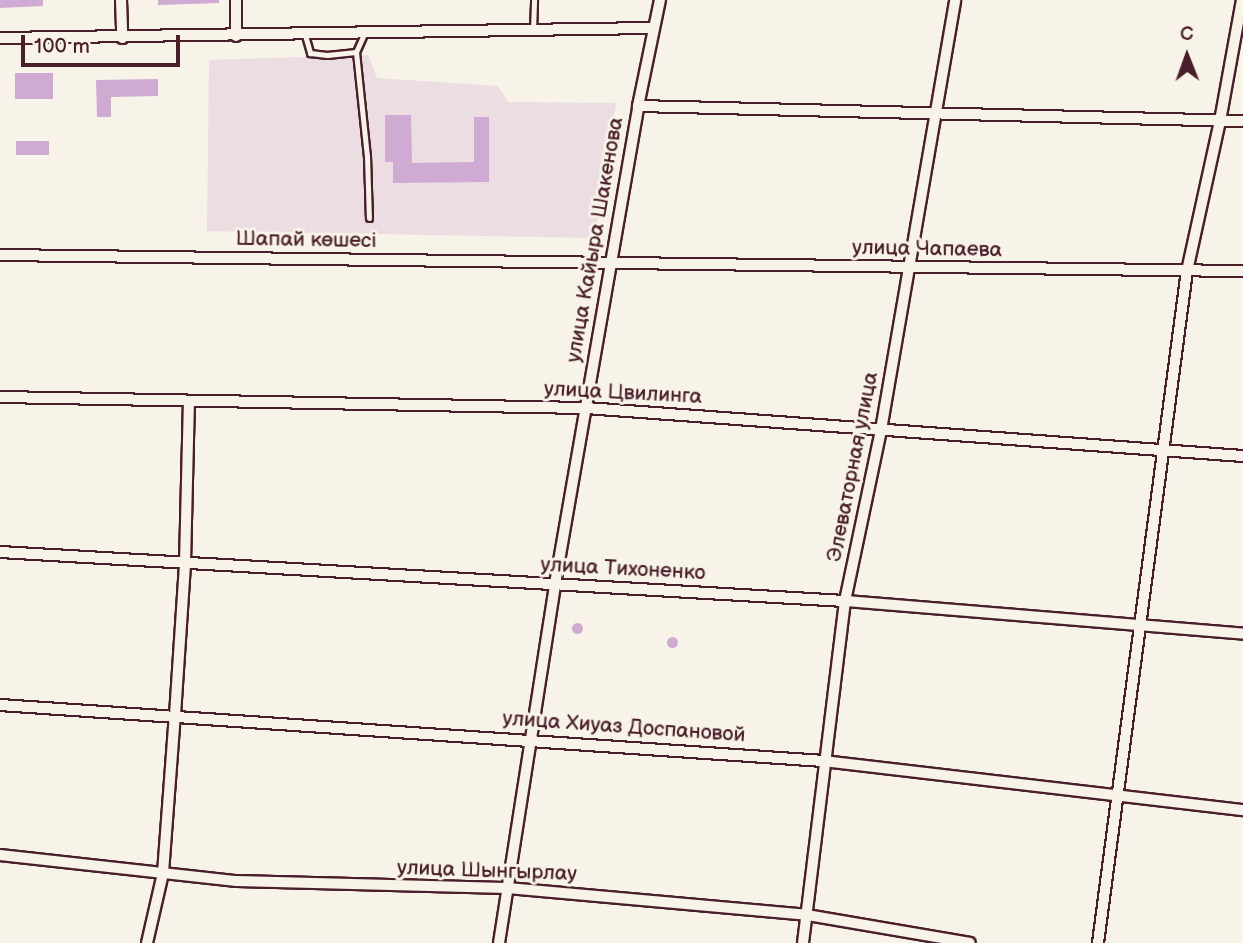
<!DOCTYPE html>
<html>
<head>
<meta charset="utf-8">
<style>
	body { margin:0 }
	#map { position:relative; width:1243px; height:943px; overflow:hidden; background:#f7f3e8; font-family:"Balsamiq Sans",sans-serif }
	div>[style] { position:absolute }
	.built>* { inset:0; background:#ebdde2 }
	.building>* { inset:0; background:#cfabd4 }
	.round { border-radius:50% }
	.roads { filter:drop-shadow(2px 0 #4a1f2b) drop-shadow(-2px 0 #4a1f2b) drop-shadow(0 2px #4a1f2b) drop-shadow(0 -2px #4a1f2b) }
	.lane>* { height:5px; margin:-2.5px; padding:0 2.5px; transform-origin:2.5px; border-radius:2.5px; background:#f7f3e8 }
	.street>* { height:10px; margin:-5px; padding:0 5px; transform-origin:5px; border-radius:5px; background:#f7f3e8 }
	span { translate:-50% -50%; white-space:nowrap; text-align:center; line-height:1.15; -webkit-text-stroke:6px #f7f3e8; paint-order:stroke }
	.street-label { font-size:21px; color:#4a1f2b }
	.north { position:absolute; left:1152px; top:21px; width:70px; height:70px; -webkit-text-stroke:5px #f7f3e8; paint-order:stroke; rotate:359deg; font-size:19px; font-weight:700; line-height:28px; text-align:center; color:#4a1f2b }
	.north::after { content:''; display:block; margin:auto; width:24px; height:32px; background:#4a1f2b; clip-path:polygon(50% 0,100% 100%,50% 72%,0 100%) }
	.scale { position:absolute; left:21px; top:35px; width:159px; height:32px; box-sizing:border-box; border:4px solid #4a1f2b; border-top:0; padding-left:9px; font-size:21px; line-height:24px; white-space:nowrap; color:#4a1f2b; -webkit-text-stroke:5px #f7f3e8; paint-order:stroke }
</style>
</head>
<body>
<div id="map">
	<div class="built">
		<i style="clip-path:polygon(368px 55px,377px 78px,498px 86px,508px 102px,616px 103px,595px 238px,207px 231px,209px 60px)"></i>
	</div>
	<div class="building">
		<i style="clip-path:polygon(0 0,43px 0,43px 6px,0 8px)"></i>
		<i style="clip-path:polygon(158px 0,219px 0,219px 3px,158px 5px)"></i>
		<i style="clip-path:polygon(15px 73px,53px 73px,53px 99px,15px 99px)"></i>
		<i style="clip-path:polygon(158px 79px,158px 96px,111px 97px,111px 117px,97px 117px,96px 80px)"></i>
		<i style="clip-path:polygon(385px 115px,411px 115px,412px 163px,474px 162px,474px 117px,489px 117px,489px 182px,393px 183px,393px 162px,385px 162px)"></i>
		<i style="clip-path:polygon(16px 141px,49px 141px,49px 155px,16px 155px)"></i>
		<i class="round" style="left:571.5px;top:622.5px;width:11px;height:11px"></i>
		<i class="round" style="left:666.5px;top:636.5px;width:11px;height:11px"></i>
	</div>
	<div class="roads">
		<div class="lane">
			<i style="left:533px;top:31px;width:31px;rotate:-88deg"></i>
			<i style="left:305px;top:35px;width:19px;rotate:74deg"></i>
			<i style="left:310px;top:53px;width:17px;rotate:7deg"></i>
			<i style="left:327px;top:55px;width:29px;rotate:-6deg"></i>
			<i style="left:356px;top:52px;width:20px;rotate:-66deg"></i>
			<i style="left:356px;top:52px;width:105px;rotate:84deg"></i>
			<i style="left:367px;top:156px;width:62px;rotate:88.2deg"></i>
		</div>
		<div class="street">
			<i style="left:121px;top:0;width:38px;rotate:88deg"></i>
			<i style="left:236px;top:0;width:36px;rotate:90deg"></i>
			<i style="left:0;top:38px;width:652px;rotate:-0.88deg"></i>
			<i style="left:638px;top:106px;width:605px;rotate:1.42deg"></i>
			<i style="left:0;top:255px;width:1243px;rotate:0.74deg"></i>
			<i style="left:0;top:397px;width:586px;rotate:1.08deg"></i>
			<i style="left:586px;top:408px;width:659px;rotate:4.18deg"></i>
			<i style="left:0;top:552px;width:846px;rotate:3.32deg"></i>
			<i style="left:845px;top:601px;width:399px;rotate:4.7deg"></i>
			<i style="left:0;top:705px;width:826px;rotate:3.89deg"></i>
			<i style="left:824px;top:761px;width:422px;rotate:6.7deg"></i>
			<i style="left:0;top:855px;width:238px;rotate:6.3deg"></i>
			<i style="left:237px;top:881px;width:270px;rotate:1.5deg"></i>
			<i style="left:507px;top:888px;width:301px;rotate:5.1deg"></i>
			<i style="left:807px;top:915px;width:165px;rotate:9.7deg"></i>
			<i style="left:147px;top:943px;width:72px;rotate:-77.1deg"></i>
			<i style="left:163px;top:873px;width:158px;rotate:-85.7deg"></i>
			<i style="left:175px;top:715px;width:152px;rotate:-86.2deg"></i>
			<i style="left:185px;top:563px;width:162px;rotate:-88.6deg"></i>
			<i style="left:499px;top:943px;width:363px;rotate:-81.1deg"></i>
			<i style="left:555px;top:584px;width:485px;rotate:-80.1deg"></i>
			<i style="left:638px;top:106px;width:108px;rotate:-78.3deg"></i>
			<i style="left:803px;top:943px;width:345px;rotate:-83deg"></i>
			<i style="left:845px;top:601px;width:175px;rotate:-78.1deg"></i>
			<i style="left:881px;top:430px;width:436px;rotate:-80.2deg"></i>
			<i style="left:1098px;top:943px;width:678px;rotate:-82.46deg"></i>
			<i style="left:1187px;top:271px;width:154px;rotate:-77.6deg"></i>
			<i style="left:1220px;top:121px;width:123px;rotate:-79.7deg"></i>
		</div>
	</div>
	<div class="street-label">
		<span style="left:306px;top:240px;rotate:1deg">Шапай көшесі</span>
		<span style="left:595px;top:240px;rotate:-80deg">улица Кайыра Шакенова</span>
		<span style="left:927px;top:249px;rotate:1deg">улица Чапаева</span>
		<span style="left:623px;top:393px;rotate:3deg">улица Цвилинга</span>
		<span style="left:853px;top:467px;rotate:-79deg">Элеваторная улица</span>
		<span style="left:623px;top:569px;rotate:3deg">улица Тихоненко</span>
		<span style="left:624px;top:727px;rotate:4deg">улица Хиуаз Доспановой</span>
		<span style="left:487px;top:871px;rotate:2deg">улица Шынгырлау</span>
	</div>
	<div class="north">С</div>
	<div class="scale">100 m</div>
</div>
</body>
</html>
